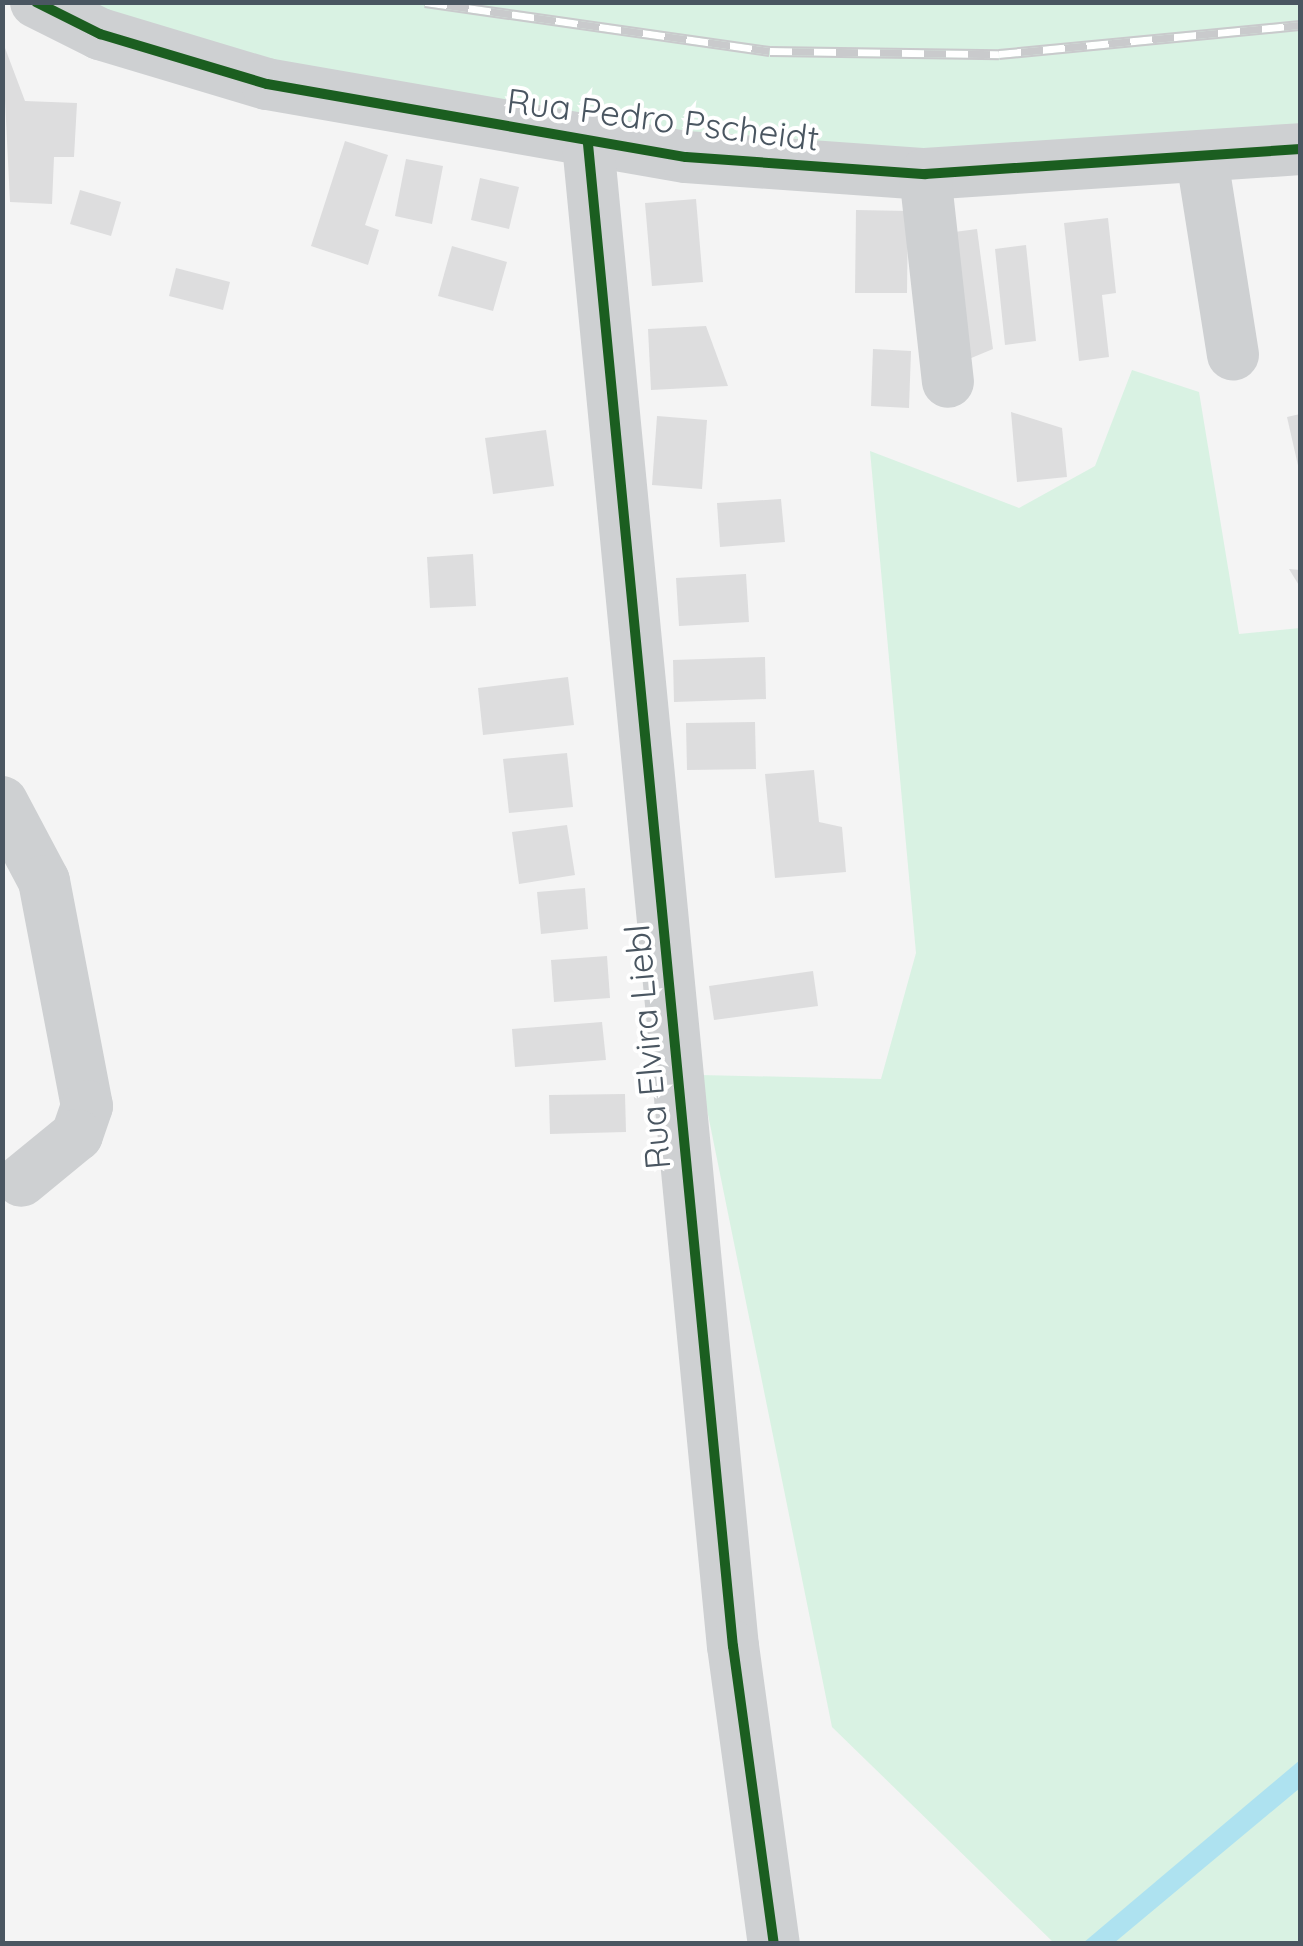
<!DOCTYPE html>
<html>
<head>
<meta charset="utf-8">
<style>
	body { margin:0 }
	#map { position:relative; width:1303px; height:1946px; overflow:hidden; background:#f4f4f4; font-family:Quicksand,sans-serif }
	div>[style] { position:absolute }
	.green>* { inset:0; background:#d9f2e3 }
	.water>* { inset:0; background:#aee2f0 }
	.building>* { inset:0; background:#ddddde }
	.minor>* { height:52px; margin:-26px; padding:0 26px; transform-origin:26px; border-radius:26px; background:#ced0d2 }
	.rail>* { height:11px; margin-top:-5.5px; transform-origin:0; background:repeating-linear-gradient(90deg,#fff 0 22px,#c9cacc 0 44px); box-sizing:border-box; border-block:2px solid #c9cacc }
	.cycleway>* { height:10px; margin:-5px; padding:0 5px; transform-origin:5px; border-radius:5px; background:#1b5e20 }
	span { translate:-50% -50%; white-space:nowrap; text-align:center; line-height:1.15; -webkit-text-stroke:8px #fff; paint-order:stroke }
	.street-label { font-size:35px; color:#4a5661 }
	.frame { position:absolute; inset:0; border:5px solid #4a5661; pointer-events:none }
</style>
</head>
<body>
<div id="map">
	<div class="green">
		<i style="clip-path:polygon(46px 3px,1300px 3px,1300px 149px,1202px 159px,588px 144px)"></i>
		<i style="clip-path:polygon(1132px 370px,1199px 392px,1239px 634px,1300px 628px,1300px 1943px,1054px 1943px,832px 1727px,700px 1075px,881px 1079px,916px 953px,870px 451px,1019px 508px,1095px 466px)"></i>
	</div>
	<div class="water">
		<i style="clip-path:polygon(1300px 1760px,1300px 1788px,1114px 1943px,1083px 1943px)"></i>
	</div>
	<div class="building">
		<i style="clip-path:polygon(2px 40px,25px 101px,77px 103px,74px 157px,54px 157px,52px 204px,10px 202px)"></i>
		<i style="clip-path:polygon(345px 141px,388px 155px,365px 225px,379px 230px,368px 265px,311px 246px)"></i>
		<i style="clip-path:polygon(406px 159px,443px 166px,432px 224px,395px 216px)"></i>
		<i style="clip-path:polygon(480px 178px,519px 187px,509px 229px,471px 220px)"></i>
		<i style="clip-path:polygon(80px 190px,121px 202px,111px 236px,70px 224px)"></i>
		<i style="clip-path:polygon(696px 199px,703px 282px,652px 286px,645px 203px)"></i>
		<i style="clip-path:polygon(856px 210px,908px 211px,907px 293px,855px 293px)"></i>
		<i style="clip-path:polygon(1108px 218px,1116px 293px,1102px 295px,1109px 357px,1079px 361px,1064px 223px)"></i>
		<i style="clip-path:polygon(977px 229px,993px 349px,964px 361px,947px 233px)"></i>
		<i style="clip-path:polygon(1026px 245px,1036px 341px,1005px 345px,995px 249px)"></i>
		<i style="clip-path:polygon(452px 246px,507px 262px,493px 311px,438px 296px)"></i>
		<i style="clip-path:polygon(176px 268px,230px 282px,223px 310px,169px 296px)"></i>
		<i style="clip-path:polygon(706px 326px,728px 386px,651px 390px,648px 329px)"></i>
		<i style="clip-path:polygon(873px 349px,911px 351px,909px 408px,871px 406px)"></i>
		<i style="clip-path:polygon(1011px 412px,1062px 428px,1067px 477px,1017px 482px)"></i>
		<i style="clip-path:polygon(1300px 414px,1300px 470px,1299px 470px,1287px 417px)"></i>
		<i style="clip-path:polygon(657px 416px,707px 420px,702px 489px,652px 485px)"></i>
		<i style="clip-path:polygon(546px 430px,554px 486px,493px 494px,485px 438px)"></i>
		<i style="clip-path:polygon(781px 499px,785px 542px,720px 547px,717px 503px)"></i>
		<i style="clip-path:polygon(473px 554px,476px 606px,430px 608px,427px 557px)"></i>
		<i style="clip-path:polygon(1289px 569px,1300px 570px,1300px 587px)"></i>
		<i style="clip-path:polygon(746px 574px,749px 622px,679px 626px,676px 578px)"></i>
		<i style="clip-path:polygon(765px 657px,766px 699px,674px 702px,673px 660px)"></i>
		<i style="clip-path:polygon(568px 677px,574px 725px,483px 735px,478px 688px)"></i>
		<i style="clip-path:polygon(755px 722px,756px 769px,687px 770px,686px 723px)"></i>
		<i style="clip-path:polygon(567px 753px,573px 807px,509px 813px,503px 759px)"></i>
		<i style="clip-path:polygon(814px 770px,819px 822px,842px 827px,846px 872px,775px 878px,765px 774px)"></i>
		<i style="clip-path:polygon(567px 825px,575px 875px,519px 884px,512px 832px)"></i>
		<i style="clip-path:polygon(585px 888px,588px 929px,541px 934px,537px 892px)"></i>
		<i style="clip-path:polygon(607px 956px,610px 998px,554px 1002px,551px 960px)"></i>
		<i style="clip-path:polygon(813px 971px,818px 1006px,714px 1020px,709px 986px)"></i>
		<i style="clip-path:polygon(602px 1022px,606px 1060px,515px 1067px,512px 1029px)"></i>
		<i style="clip-path:polygon(625px 1094px,626px 1132px,550px 1134px,549px 1095px)"></i>
	</div>
	<div class="minor">
		<i style="left:36px;top:2px;width:72px;rotate:26.6deg"></i>
		<i style="left:100px;top:34px;width:174px;rotate:16.7deg"></i>
		<i style="left:267px;top:84px;width:425px;rotate:9.9deg"></i>
		<i style="left:686px;top:157px;width:240px;rotate:4.1deg"></i>
		<i style="left:925px;top:174px;width:376px;rotate:-3.8deg"></i>
		<i style="left:588px;top:144px;width:1509px;rotate:84.49deg"></i>
		<i style="left:733px;top:1646px;width:301px;rotate:82.2deg"></i>
		<i style="left:1202px;top:159px;width:198px;rotate:81deg"></i>
		<i style="left:925px;top:174px;width:209px;rotate:83.7deg"></i>
		<i style="left:2px;top:802px;width:89px;rotate:62deg"></i>
		<i style="left:44px;top:881px;width:229px;rotate:79.2deg"></i>
		<i style="left:87px;top:1106px;width:31px;rotate:109deg"></i>
		<i style="left:77px;top:1135px;width:72px;rotate:140.6deg"></i>
	</div>
	<div class="rail">
		<i style="left:425px;top:2px;width:348px;rotate:8.1deg"></i>
		<i style="left:770px;top:51px;width:229px;rotate:0.8deg"></i>
		<i style="left:999px;top:54px;width:302px;rotate:-5.5deg"></i>
	</div>
	<div class="cycleway">
		<i style="left:36px;top:2px;width:72px;rotate:26.6deg"></i>
		<i style="left:100px;top:34px;width:174px;rotate:16.7deg"></i>
		<i style="left:267px;top:84px;width:425px;rotate:9.9deg"></i>
		<i style="left:686px;top:157px;width:240px;rotate:4.1deg"></i>
		<i style="left:925px;top:174px;width:376px;rotate:-3.8deg"></i>
		<i style="left:588px;top:144px;width:1509px;rotate:84.49deg"></i>
		<i style="left:733px;top:1646px;width:301px;rotate:82.2deg"></i>
	</div>
	<div class="street-label">
		<span style="left:663px;top:119px;rotate:7deg">Rua Pedro Pscheidt</span>
		<span style="left:647px;top:1047px;rotate:-95deg">Rua Elvira Liebl</span>
	</div>
	<div class="frame"></div>
</div>
</body>
</html>
